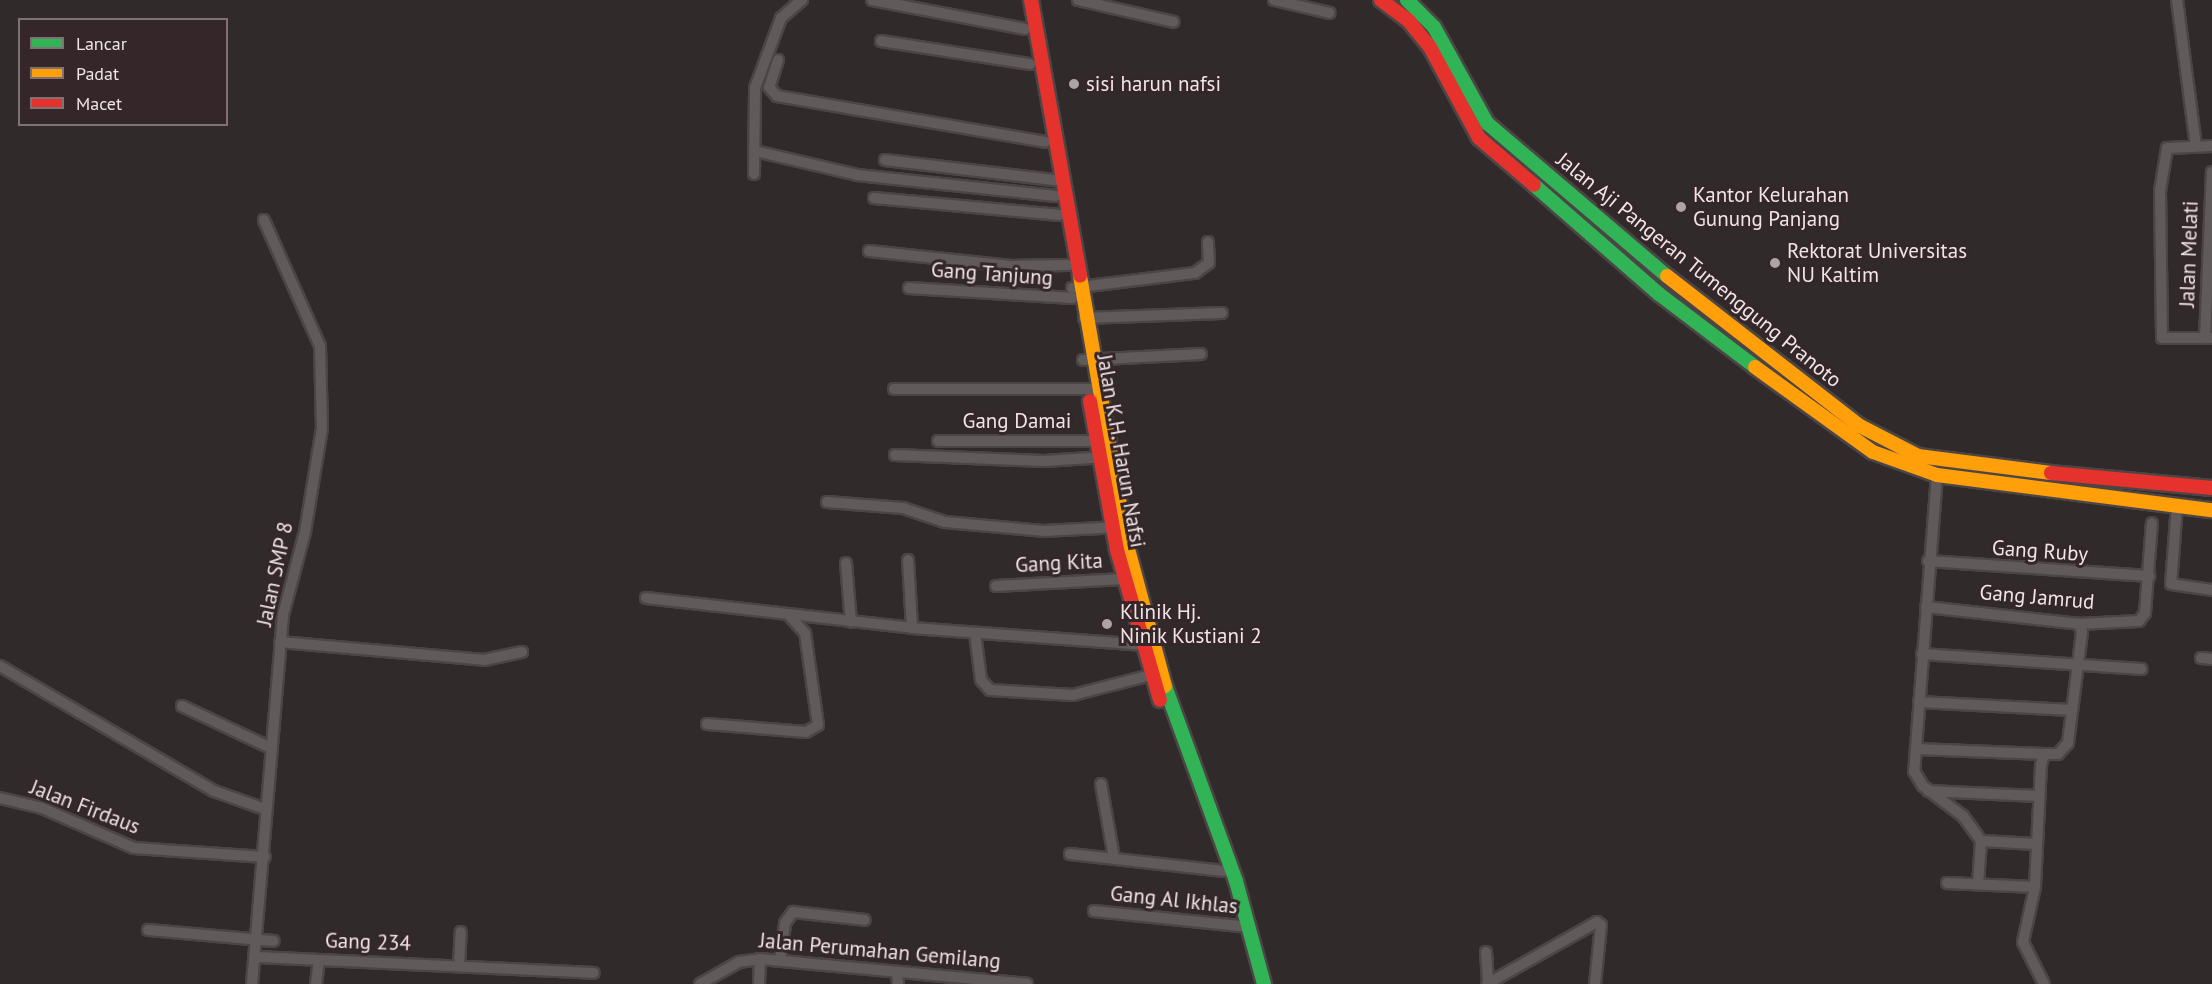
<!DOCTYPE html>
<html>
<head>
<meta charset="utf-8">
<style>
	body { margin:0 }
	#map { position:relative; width:2212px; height:984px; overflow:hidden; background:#302a2b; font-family:"PT Sans",sans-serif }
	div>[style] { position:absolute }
	.roads { filter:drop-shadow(2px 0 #4c4546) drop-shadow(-2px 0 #4c4546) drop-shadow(0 2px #4c4546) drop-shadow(0 -2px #4c4546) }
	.street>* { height:10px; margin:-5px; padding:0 5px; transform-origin:5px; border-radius:5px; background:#605a5b }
	.fast>* { height:14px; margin:-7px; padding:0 7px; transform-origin:7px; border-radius:7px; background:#30b455 }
	.slow>* { height:14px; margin:-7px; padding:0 7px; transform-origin:7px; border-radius:7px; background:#ff9f0a }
	.jam>* { height:14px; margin:-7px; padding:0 7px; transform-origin:7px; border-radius:7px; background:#e5322d }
	.dots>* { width:16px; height:16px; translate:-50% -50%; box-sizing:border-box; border:3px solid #342629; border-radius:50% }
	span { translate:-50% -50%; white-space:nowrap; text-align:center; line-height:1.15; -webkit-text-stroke:6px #342629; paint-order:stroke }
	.poi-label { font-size:21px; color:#efe5e7 }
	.left { translate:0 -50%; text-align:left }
	.street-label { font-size:21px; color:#efe5e7 }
	.legend { position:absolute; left:18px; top:18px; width:210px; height:108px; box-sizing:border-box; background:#342629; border:2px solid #7f7275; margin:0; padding:8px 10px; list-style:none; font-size:18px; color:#efe5e7 }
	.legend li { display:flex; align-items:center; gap:12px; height:30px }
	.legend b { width:30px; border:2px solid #7f7275 }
</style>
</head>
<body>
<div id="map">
	<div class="roads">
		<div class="street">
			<i style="left:872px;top:0;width:156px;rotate:10.7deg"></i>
			<i style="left:1078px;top:0;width:98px;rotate:12.9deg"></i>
			<i style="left:1274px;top:0;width:57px;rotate:13.1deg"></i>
			<i style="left:2177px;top:0;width:147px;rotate:82.6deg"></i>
			<i style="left:881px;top:41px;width:151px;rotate:8.8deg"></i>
			<i style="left:778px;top:60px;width:28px;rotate:108deg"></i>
			<i style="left:769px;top:87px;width:12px;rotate:48deg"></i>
			<i style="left:777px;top:96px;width:272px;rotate:9.7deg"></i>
			<i style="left:2212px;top:146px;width:45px;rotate:177.5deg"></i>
			<i style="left:2167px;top:148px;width:44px;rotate:99.2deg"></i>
			<i style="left:2160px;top:191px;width:147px;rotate:89.2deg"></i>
			<i style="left:2162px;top:338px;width:50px"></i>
			<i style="left:755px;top:151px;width:105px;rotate:13.2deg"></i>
			<i style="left:857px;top:175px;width:200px;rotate:6deg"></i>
			<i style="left:885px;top:160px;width:176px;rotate:6.8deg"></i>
			<i style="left:754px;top:174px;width:86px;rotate:-89.3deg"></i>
			<i style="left:755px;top:88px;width:75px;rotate:-69.6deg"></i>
			<i style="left:781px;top:18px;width:28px;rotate:-41deg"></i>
			<i style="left:874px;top:198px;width:187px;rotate:5.2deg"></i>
			<i style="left:869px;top:251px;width:143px;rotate:6deg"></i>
			<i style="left:1011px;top:266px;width:58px;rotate:-1deg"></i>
			<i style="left:909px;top:288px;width:164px;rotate:3.5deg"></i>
			<i style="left:1072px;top:288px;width:124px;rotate:-7deg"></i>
			<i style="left:1195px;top:273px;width:17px;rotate:-36deg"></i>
			<i style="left:1209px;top:263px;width:21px;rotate:-93deg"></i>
			<i style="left:1084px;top:318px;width:138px;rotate:-2.1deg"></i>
			<i style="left:2205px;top:338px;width:166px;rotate:-87.6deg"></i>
			<i style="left:1083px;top:360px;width:118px;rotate:-2.9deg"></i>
			<i style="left:894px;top:389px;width:203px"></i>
			<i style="left:938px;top:441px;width:159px"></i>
			<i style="left:895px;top:455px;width:149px;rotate:2.3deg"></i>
			<i style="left:1044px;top:461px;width:62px;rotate:-3.7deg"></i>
			<i style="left:1937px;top:475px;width:297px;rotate:94.4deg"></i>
			<i style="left:1914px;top:771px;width:17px;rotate:59deg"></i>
			<i style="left:1923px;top:786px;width:50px;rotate:36.9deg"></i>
			<i style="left:1963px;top:816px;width:31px;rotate:54deg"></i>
			<i style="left:1981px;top:841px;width:55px;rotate:3.1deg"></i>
			<i style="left:827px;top:502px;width:76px;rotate:4.5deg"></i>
			<i style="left:903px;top:508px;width:44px;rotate:18.4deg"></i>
			<i style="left:945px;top:522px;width:98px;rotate:5.2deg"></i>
			<i style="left:1043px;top:531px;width:77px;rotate:-3deg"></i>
			<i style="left:2177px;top:505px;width:79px;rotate:94.3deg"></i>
			<i style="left:2171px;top:584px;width:41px;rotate:8.3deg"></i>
			<i style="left:908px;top:560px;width:68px;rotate:86.6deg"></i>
			<i style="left:1928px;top:561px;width:222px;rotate:3.9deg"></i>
			<i style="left:846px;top:563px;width:59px;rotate:85.2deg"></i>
			<i style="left:996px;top:586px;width:128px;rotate:-3.1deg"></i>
			<i style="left:646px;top:598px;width:268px;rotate:6.4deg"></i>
			<i style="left:912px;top:628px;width:230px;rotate:4.2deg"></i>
			<i style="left:1926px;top:607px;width:154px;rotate:6.3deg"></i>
			<i style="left:2079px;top:624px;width:60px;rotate:-2.9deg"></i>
			<i style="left:2139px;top:621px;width:10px;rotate:-53deg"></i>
			<i style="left:2145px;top:613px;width:90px;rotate:-85.6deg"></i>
			<i style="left:975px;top:633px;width:47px;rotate:82.7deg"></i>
			<i style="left:981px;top:680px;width:13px;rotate:48deg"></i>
			<i style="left:990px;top:690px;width:83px;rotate:3.4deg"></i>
			<i style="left:1073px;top:695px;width:81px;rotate:-14.4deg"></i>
			<i style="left:280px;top:642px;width:205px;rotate:5deg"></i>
			<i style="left:484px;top:660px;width:39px;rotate:-12deg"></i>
			<i style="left:1922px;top:654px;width:220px;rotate:3.9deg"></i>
			<i style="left:2201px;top:658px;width:11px;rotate:5deg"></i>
			<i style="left:0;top:666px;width:248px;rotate:30.3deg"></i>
			<i style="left:214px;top:791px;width:54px;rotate:19.4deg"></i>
			<i style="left:1919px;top:702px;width:152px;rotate:3deg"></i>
			<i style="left:182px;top:706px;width:98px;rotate:25.3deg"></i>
			<i style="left:707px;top:724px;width:99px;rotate:4.6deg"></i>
			<i style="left:806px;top:732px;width:14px;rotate:-30deg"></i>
			<i style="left:818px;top:725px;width:93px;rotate:-98deg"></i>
			<i style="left:805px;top:633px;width:25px;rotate:-132deg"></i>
			<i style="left:1916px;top:749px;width:128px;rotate:2.2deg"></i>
			<i style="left:1101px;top:784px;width:75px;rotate:80deg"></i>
			<i style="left:1928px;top:791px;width:110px;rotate:2.6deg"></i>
			<i style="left:0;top:798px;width:43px;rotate:13.4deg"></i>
			<i style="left:42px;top:808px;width:100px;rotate:23.5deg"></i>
			<i style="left:134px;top:848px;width:131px;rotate:3.9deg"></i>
			<i style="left:1070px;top:854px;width:155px;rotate:6.3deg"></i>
			<i style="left:1947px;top:883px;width:88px;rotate:2.6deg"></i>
			<i style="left:1978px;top:884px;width:43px;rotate:-86deg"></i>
			<i style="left:1094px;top:911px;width:156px;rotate:5.9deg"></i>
			<i style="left:148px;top:930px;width:126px;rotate:5deg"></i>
			<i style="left:1486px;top:952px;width:27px;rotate:86deg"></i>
			<i style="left:257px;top:957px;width:337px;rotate:2.7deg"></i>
			<i style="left:780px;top:960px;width:37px;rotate:-82deg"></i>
			<i style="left:785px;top:923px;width:14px;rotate:-54deg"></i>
			<i style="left:793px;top:912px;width:72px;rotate:6.3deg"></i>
			<i style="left:459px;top:965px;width:33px;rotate:-87deg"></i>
			<i style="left:897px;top:972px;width:12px;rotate:85deg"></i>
			<i style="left:252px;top:984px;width:370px;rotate:-85.2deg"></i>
			<i style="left:283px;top:615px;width:86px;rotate:-75.2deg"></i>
			<i style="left:305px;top:532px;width:105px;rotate:-80.7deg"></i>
			<i style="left:322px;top:428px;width:82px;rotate:-91.4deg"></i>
			<i style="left:320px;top:346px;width:138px;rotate:-114deg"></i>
			<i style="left:316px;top:984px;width:24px;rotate:-83deg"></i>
			<i style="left:700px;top:984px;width:45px;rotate:-29.4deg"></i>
			<i style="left:739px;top:962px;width:21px;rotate:-8deg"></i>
			<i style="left:760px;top:959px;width:268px;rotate:5.3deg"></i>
			<i style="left:759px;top:984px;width:25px;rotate:-88deg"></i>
			<i style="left:1487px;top:984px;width:126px;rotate:-29.4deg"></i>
			<i style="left:1597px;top:922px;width:5px;rotate:37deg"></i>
			<i style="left:1601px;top:925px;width:59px;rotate:95.8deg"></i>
			<i style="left:2044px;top:984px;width:47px;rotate:-116.6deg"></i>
			<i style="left:2023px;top:942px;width:56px;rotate:-77.7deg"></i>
			<i style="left:2035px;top:887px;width:122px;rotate:-87.2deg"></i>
			<i style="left:2041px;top:765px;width:11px;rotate:-75deg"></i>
			<i style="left:2044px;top:754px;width:14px"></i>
			<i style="left:2058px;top:754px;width:15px;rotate:-48deg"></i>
			<i style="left:2068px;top:743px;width:112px;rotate:-82.8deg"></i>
			<i style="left:2082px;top:632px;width:9px;rotate:-111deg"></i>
		</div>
		<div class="fast">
			<i style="left:1407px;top:0;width:38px;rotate:45deg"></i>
			<i style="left:1434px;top:27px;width:110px;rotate:61.1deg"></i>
			<i style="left:1487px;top:123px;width:236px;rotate:40.4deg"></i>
			<i style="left:1534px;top:185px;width:166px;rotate:41.1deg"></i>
			<i style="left:1659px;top:294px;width:121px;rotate:37.2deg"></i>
			<i style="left:1165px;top:686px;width:208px;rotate:70deg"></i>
			<i style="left:1236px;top:881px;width:107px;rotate:74.8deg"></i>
		</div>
		<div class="slow">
			<i style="left:1080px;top:276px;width:273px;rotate:80.1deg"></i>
			<i style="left:1127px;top:545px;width:146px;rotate:74.9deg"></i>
			<i style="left:1667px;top:276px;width:244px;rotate:37.9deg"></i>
			<i style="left:1860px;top:426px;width:65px;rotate:27.3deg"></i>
			<i style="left:1918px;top:456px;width:134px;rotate:7.3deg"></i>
			<i style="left:1755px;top:367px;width:145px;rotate:35.8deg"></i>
			<i style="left:1873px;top:452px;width:68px;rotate:19.8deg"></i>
			<i style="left:1937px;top:475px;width:277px;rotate:7.3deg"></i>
		</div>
		<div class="jam">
			<i style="left:1031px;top:0;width:280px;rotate:79.9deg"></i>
			<i style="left:1381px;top:0;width:34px;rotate:37deg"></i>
			<i style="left:1408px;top:20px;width:35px;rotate:51deg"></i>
			<i style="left:1430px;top:47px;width:103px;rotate:61.7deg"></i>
			<i style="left:1479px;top:138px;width:72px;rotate:40.5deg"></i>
			<i style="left:1090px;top:401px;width:151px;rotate:79.7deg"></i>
			<i style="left:1117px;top:550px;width:156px;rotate:74deg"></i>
			<i style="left:2051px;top:473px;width:162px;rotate:5.3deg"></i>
		</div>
	</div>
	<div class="dots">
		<i style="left:1074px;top:84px;background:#aca4a5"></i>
		<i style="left:1681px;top:207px;background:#aca4a5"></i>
		<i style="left:1775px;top:263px;background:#aca4a5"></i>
		<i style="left:1107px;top:624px;background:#aca4a5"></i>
	</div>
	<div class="poi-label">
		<span class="left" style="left:1086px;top:84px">sisi harun nafsi</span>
		<span class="left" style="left:1693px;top:207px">Kantor Kelurahan<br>Gunung Panjang</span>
		<span class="left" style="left:1787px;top:263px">Rektorat Universitas<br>NU Kaltim</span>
		<span class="left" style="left:1120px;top:624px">Klinik Hj.<br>Ninik Kustiani 2</span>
	</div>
	<div class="street-label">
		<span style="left:2189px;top:254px;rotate:-88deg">Jalan Melati</span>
		<span style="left:1699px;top:270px;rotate:39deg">Jalan Aji Pangeran Tumenggung Pranoto</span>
		<span style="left:992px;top:274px;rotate:4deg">Gang Tanjung</span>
		<span style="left:1017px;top:421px">Gang Damai</span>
		<span style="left:1121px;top:451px;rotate:80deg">Jalan K.H. Harun Nafsi</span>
		<span style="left:2040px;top:551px;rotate:4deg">Gang Ruby</span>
		<span style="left:1059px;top:563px;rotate:-3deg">Gang Kita</span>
		<span style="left:275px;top:574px;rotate:-78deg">Jalan SMP 8</span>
		<span style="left:2037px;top:597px;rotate:5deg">Gang Jamrud</span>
		<span style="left:85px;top:807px;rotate:21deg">Jalan Firdaus</span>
		<span style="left:1174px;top:900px;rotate:6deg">Gang Al Ikhlas</span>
		<span style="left:368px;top:942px;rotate:2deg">Gang 234</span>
		<span style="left:880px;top:951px;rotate:5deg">Jalan Perumahan Gemilang</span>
	</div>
	<ul class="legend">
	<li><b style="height:8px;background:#30b455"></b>Lancar</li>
	<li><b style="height:8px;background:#ff9f0a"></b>Padat</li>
	<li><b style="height:8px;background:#e5322d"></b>Macet</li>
	</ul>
</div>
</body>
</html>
